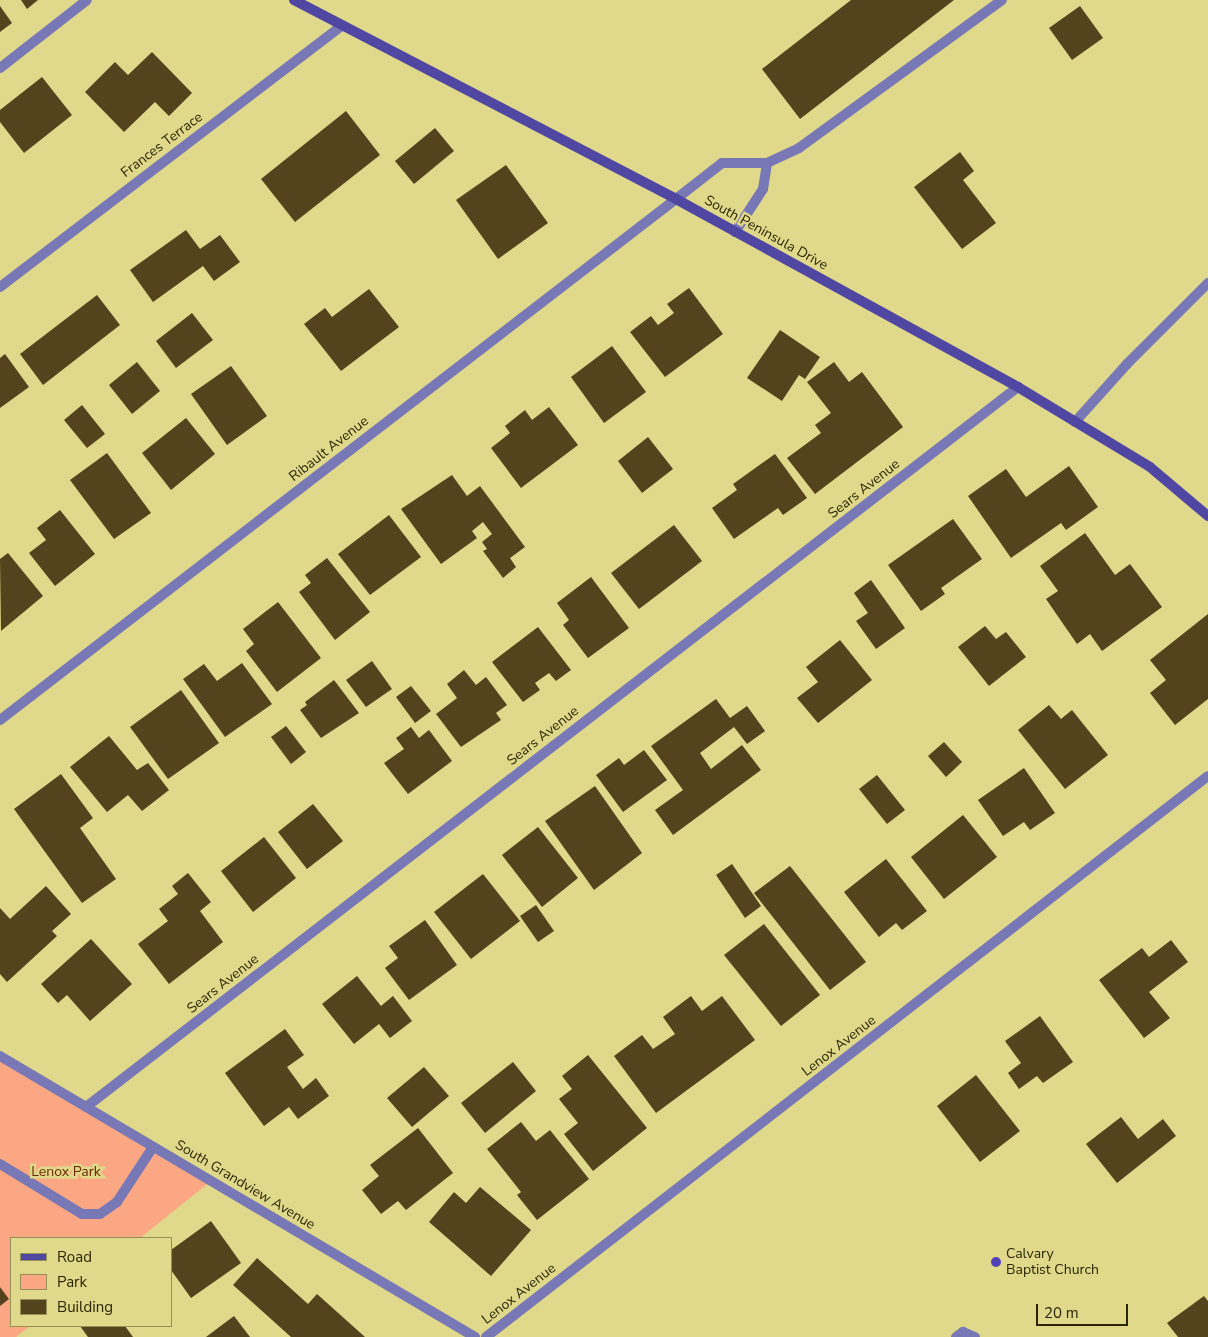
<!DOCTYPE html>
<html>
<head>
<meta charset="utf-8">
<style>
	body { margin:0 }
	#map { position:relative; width:1208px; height:1337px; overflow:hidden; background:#e0d88a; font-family:"Nunito Sans",sans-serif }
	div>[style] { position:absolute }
	.green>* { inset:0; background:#fba784 }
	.building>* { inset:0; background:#55431e }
	.service>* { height:10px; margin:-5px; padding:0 5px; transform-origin:5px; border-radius:5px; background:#7778b5 }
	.minor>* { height:10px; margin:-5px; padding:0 5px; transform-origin:5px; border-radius:5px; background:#7778b5 }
	.secondary>* { height:10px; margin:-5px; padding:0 5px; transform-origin:5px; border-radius:5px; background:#4f47a2 }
	.dots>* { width:14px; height:14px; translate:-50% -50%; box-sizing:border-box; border:2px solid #e0d88a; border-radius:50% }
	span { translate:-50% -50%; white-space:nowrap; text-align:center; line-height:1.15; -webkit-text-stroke:5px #e0d88a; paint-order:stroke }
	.street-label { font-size:14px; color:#292504 }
	.park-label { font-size:14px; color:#6b2702 }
	.poi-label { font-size:14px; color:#292504 }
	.left { translate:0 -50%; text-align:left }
	.legend { position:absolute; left:10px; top:1237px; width:162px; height:90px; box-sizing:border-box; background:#e0d88a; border:1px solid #979054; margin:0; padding:6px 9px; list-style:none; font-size:15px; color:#292504 }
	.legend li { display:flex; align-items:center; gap:10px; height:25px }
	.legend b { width:25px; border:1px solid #979054 }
	.scale { position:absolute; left:1036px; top:1304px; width:92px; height:22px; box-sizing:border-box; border:2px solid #292504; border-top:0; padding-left:6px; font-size:15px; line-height:18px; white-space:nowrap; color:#292504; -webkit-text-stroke:4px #e0d88a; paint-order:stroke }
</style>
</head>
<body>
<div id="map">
	<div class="green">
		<i style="clip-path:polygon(0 1057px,211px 1181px,140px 1238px,11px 1238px,11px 1326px,30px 1326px,16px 1337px,0 1337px)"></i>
	</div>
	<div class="building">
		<i style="clip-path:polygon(21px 0,38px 0,27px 9px)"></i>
		<i style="clip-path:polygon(851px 0,954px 0,800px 119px,762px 69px)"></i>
		<i style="clip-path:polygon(0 6px,12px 23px,0 32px)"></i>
		<i style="clip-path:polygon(1080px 6px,1103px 38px,1072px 60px,1049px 28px)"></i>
		<i style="clip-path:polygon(152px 52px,192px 93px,169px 116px,155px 102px,124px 132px,85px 92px,115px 62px,128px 75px)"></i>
		<i style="clip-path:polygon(42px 77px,72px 115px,24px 153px,0 122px,0 110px)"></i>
		<i style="clip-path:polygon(346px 111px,380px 155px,295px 222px,261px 179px)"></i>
		<i style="clip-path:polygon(435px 128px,454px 151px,414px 184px,395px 161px)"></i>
		<i style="clip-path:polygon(960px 152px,974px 171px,963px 180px,996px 223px,962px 249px,914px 187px)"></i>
		<i style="clip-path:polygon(506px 165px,548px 223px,498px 259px,456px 200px)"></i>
		<i style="clip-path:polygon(186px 230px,200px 249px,220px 235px,240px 262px,214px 281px,203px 266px,153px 302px,130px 270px)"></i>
		<i style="clip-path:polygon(689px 288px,723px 334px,665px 377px,630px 332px,651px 316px,658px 325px,674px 313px,667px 304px)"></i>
		<i style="clip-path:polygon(369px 289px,399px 327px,341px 371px,304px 324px,325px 308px,332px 317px)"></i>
		<i style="clip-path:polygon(97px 295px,120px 325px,43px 385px,20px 354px)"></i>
		<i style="clip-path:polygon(192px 313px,213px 340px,176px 368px,156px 341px)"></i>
		<i style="clip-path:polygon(780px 330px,820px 357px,805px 379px,799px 375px,782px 401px,747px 378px)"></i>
		<i style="clip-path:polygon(612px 346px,646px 392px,604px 423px,571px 377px)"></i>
		<i style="clip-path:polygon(5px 354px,29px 387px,0 408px,0 358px)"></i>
		<i style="clip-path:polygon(137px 362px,160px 391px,132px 414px,109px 385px)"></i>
		<i style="clip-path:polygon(834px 362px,849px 382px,862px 372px,903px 427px,815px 494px,787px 458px,821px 433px,815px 425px,831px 413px,807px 382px)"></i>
		<i style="clip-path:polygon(231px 366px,267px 416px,227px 445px,191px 394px)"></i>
		<i style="clip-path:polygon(82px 405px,105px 434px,87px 448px,64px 420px)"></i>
		<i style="clip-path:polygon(549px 407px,578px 445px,521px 488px,491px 448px,510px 433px,505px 426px,525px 410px,532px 420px)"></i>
		<i style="clip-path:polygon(186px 418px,215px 454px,171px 490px,142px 453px)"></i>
		<i style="clip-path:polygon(648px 437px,673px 469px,642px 493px,618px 461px)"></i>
		<i style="clip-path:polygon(107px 453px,151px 513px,114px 539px,70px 480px)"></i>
		<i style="clip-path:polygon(775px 454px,807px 498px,783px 515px,778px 508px,734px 539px,712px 508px,737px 490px,733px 484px)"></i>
		<i style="clip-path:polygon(1069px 466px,1098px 507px,1066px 530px,1061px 523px,1011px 558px,968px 496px,1006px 469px,1026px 497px)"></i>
		<i style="clip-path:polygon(452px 475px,467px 496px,480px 486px,525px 547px,510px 558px,516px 567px,503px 578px,483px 551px,487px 549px,482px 542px,492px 534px,483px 522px,472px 531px,477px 538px,441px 564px,401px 509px)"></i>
		<i style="clip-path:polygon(60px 510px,95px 554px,55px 586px,29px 553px,46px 540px,37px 528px)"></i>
		<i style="clip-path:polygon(389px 515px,421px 557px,370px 595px,338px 554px)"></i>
		<i style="clip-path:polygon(953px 519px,982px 559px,941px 588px,945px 594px,921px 611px,888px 565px)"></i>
		<i style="clip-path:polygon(674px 525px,702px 561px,639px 609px,611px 573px)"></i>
		<i style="clip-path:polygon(1085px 533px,1115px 575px,1130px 564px,1162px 607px,1102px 651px,1090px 634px,1077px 644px,1046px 599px,1058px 591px,1040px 566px)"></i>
		<i style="clip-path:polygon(8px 553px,43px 596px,1px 631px,0 559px)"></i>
		<i style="clip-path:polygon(327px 558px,370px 612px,335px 640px,299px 592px,311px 583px,305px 575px)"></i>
		<i style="clip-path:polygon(591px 577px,629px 628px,588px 658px,563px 625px,569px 620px,557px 603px)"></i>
		<i style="clip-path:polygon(871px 580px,905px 628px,876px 649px,856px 621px,868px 613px,854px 593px)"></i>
		<i style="clip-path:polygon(278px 602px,321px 658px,277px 692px,246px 651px,254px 644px,243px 629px)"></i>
		<i style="clip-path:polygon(1208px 614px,1208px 699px,1175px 725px,1150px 693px,1166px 680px,1150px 660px)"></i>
		<i style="clip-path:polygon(985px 626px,996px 639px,1006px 632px,1026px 657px,989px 686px,958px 647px)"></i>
		<i style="clip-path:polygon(538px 627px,571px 670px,556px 681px,549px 673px,535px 683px,540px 690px,523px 702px,492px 662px)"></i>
		<i style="clip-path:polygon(840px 640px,872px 680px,818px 723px,797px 698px,818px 682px,806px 667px)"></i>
		<i style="clip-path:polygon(372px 661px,392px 689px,366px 707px,346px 680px)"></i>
		<i style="clip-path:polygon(242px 663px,272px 704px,225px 737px,183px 679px,204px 664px,217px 681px)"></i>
		<i style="clip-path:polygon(464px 670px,476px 685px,486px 677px,507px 705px,496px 713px,501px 720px,461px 747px,436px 714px,457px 698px,447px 684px)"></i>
		<i style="clip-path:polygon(334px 680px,359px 713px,321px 738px,300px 710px,307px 705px,305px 702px)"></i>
		<i style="clip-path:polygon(411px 686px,431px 711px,415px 723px,396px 697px)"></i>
		<i style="clip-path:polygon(181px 690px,219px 743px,168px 779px,130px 727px)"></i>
		<i style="clip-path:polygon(716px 699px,730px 718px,747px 706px,765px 731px,747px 744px,734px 727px,700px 753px,711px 769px,742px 745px,761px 770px,673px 835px,655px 810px,683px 790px,651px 746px)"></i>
		<i style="clip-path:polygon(1049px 705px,1061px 719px,1072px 710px,1108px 755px,1065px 789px,1018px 730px)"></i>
		<i style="clip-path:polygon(286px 726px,306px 752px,291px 764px,271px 737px)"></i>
		<i style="clip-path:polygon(411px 727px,419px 738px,429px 730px,452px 761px,408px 794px,384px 763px,404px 749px,396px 738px)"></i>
		<i style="clip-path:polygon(109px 736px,137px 770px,148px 763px,169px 790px,142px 811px,128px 795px,107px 812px,70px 767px)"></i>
		<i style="clip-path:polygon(944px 742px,962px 762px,946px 777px,928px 756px)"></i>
		<i style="clip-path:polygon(644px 750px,667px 780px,623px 812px,596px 775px,619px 758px,624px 765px)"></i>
		<i style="clip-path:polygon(1024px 768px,1055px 813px,1030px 830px,1024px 822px,1003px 836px,978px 800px)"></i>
		<i style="clip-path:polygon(61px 774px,93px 818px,80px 828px,116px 879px,82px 903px,14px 809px)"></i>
		<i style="clip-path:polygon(877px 775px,905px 810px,887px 824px,859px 789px)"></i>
		<i style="clip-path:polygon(595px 786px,642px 853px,594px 890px,545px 821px)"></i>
		<i style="clip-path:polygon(313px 804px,343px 841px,307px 869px,278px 832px)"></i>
		<i style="clip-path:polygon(963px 815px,997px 857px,944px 899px,911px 857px)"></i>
		<i style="clip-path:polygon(538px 827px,578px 878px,542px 907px,502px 855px)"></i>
		<i style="clip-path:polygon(264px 837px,296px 878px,253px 912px,221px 871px)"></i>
		<i style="clip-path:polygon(886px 859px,927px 911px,902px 930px,896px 923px,879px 937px,844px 892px)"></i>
		<i style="clip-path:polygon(732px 864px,761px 906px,745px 918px,716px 875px)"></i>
		<i style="clip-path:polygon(790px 866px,866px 962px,830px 990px,754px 893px)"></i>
		<i style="clip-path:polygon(188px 873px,211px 902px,200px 911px,223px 942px,169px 984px,138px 944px,168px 921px,159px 909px,178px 894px,172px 886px)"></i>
		<i style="clip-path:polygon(483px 874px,520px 921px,471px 959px,434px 912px)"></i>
		<i style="clip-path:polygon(46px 886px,71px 914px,52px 931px,57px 936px,7px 982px,0 974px,0 908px,10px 919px)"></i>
		<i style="clip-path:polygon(536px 905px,554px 931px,538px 942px,520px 916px)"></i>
		<i style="clip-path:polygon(425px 920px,457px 965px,409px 1000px,385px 968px,398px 958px,389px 946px)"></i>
		<i style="clip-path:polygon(764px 924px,820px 995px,781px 1026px,724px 955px)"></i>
		<i style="clip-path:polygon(91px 939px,132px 984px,90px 1021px,67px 995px,58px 1003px,41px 984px)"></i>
		<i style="clip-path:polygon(1171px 940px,1188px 962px,1149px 992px,1170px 1018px,1144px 1038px,1099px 980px,1142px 948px,1149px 957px)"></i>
		<i style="clip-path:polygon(357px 976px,381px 1006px,393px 996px,412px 1021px,390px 1038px,379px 1024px,354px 1044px,322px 1004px)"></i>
		<i style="clip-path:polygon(691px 996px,702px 1011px,722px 996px,755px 1040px,656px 1113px,614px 1056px,642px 1035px,653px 1049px,675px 1034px,663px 1017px)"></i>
		<i style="clip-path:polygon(1040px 1016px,1073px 1062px,1043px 1083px,1037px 1076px,1019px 1089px,1008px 1073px,1021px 1063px,1005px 1041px)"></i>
		<i style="clip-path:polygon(285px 1029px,304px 1055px,287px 1067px,303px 1089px,316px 1078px,329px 1096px,298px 1119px,289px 1107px,264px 1126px,225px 1073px)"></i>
		<i style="clip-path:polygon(588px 1055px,647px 1128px,593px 1171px,564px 1134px,578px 1123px,559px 1099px,572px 1089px,562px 1076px)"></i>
		<i style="clip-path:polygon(513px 1062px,536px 1091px,485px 1133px,461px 1103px)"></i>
		<i style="clip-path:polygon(424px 1067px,449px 1096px,412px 1127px,387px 1098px)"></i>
		<i style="clip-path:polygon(976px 1075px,1020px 1131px,980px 1162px,937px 1106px)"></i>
		<i style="clip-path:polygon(1121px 1117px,1138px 1139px,1163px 1119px,1176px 1136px,1117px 1183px,1086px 1144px)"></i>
		<i style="clip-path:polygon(521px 1122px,536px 1141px,550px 1130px,589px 1179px,537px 1220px,517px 1195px,521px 1192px,487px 1149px)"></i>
		<i style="clip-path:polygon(418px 1128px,453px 1173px,406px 1210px,398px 1201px,381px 1214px,362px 1190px,379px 1176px,370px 1165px)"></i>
		<i style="clip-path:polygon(480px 1187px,531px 1230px,491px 1276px,429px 1222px,454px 1192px,466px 1203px)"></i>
		<i style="clip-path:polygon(211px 1221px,241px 1263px,191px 1298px,171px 1270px,171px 1250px)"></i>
		<i style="clip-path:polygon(257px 1258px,308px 1304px,317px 1294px,365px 1337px,291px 1337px,233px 1285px)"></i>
		<i style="clip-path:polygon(0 1287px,9px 1299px,0 1306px)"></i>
		<i style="clip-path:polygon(1204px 1296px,1208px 1301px,1208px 1337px,1178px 1337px,1167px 1323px)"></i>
		<i style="clip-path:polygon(234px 1316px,250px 1337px,206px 1337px)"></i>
		<i style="clip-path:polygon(80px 1326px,125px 1326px,133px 1337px,88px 1337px)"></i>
	</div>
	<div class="service">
		<i style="left:676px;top:199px;width:58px;rotate:-38deg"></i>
		<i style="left:722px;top:163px;width:45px"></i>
		<i style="left:767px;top:163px;width:35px;rotate:-25deg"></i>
		<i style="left:799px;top:148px;width:251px;rotate:-36.1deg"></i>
		<i style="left:735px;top:232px;width:51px;rotate:-56.9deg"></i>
		<i style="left:763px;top:189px;width:26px;rotate:-81deg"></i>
		<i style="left:0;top:1164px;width:96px;rotate:31.4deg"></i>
		<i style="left:82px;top:1214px;width:18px"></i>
		<i style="left:100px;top:1214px;width:21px;rotate:-35deg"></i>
		<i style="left:117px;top:1202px;width:66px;rotate:-56.8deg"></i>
		<i style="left:956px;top:1337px;width:9px;rotate:-36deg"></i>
		<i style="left:963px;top:1332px;width:13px;rotate:23deg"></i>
	</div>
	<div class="minor">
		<i style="left:0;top:68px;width:110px;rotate:-38deg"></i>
		<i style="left:0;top:287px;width:429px;rotate:-37.4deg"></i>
		<i style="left:1075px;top:422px;width:78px;rotate:-48.1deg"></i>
		<i style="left:1127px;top:364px;width:115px;rotate:-45deg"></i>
		<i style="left:0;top:720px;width:853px;rotate:-37.62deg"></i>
		<i style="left:0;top:1056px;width:552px;rotate:30.61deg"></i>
		<i style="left:86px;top:1107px;width:1178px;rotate:-37.69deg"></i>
		<i style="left:486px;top:1337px;width:914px;rotate:-37.85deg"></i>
	</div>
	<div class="secondary">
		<i style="left:294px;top:0;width:431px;rotate:27.5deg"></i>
		<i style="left:676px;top:199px;width:390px;rotate:28.8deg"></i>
		<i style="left:1018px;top:387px;width:154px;rotate:31.2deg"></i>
		<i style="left:1150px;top:467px;width:76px;rotate:40.2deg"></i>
	</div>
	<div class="dots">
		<i style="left:996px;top:1262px;background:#503fb6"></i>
	</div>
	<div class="street-label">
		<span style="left:162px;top:145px;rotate:-37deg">Frances Terrace</span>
		<span style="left:766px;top:233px;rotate:29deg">South Peninsula Drive</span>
		<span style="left:329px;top:449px;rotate:-38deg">Ribault Avenue</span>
		<span style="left:864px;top:489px;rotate:-38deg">Sears Avenue</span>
		<span style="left:543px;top:736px;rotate:-38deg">Sears Avenue</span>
		<span style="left:223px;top:984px;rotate:-38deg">Sears Avenue</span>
		<span style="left:839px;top:1046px;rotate:-38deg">Lenox Avenue</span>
		<span style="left:245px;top:1185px;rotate:31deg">South Grandview Avenue</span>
		<span style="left:519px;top:1294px;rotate:-38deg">Lenox Avenue</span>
	</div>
	<div class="park-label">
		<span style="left:66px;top:1172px">Lenox Park</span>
	</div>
	<div class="poi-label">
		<span class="left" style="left:1006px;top:1262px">Calvary<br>Baptist Church</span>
	</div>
	<ul class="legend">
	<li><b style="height:6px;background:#4f47a2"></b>Road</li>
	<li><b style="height:14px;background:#fba784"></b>Park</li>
	<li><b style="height:14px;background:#55431e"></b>Building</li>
	</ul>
	<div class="scale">20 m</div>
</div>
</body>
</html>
